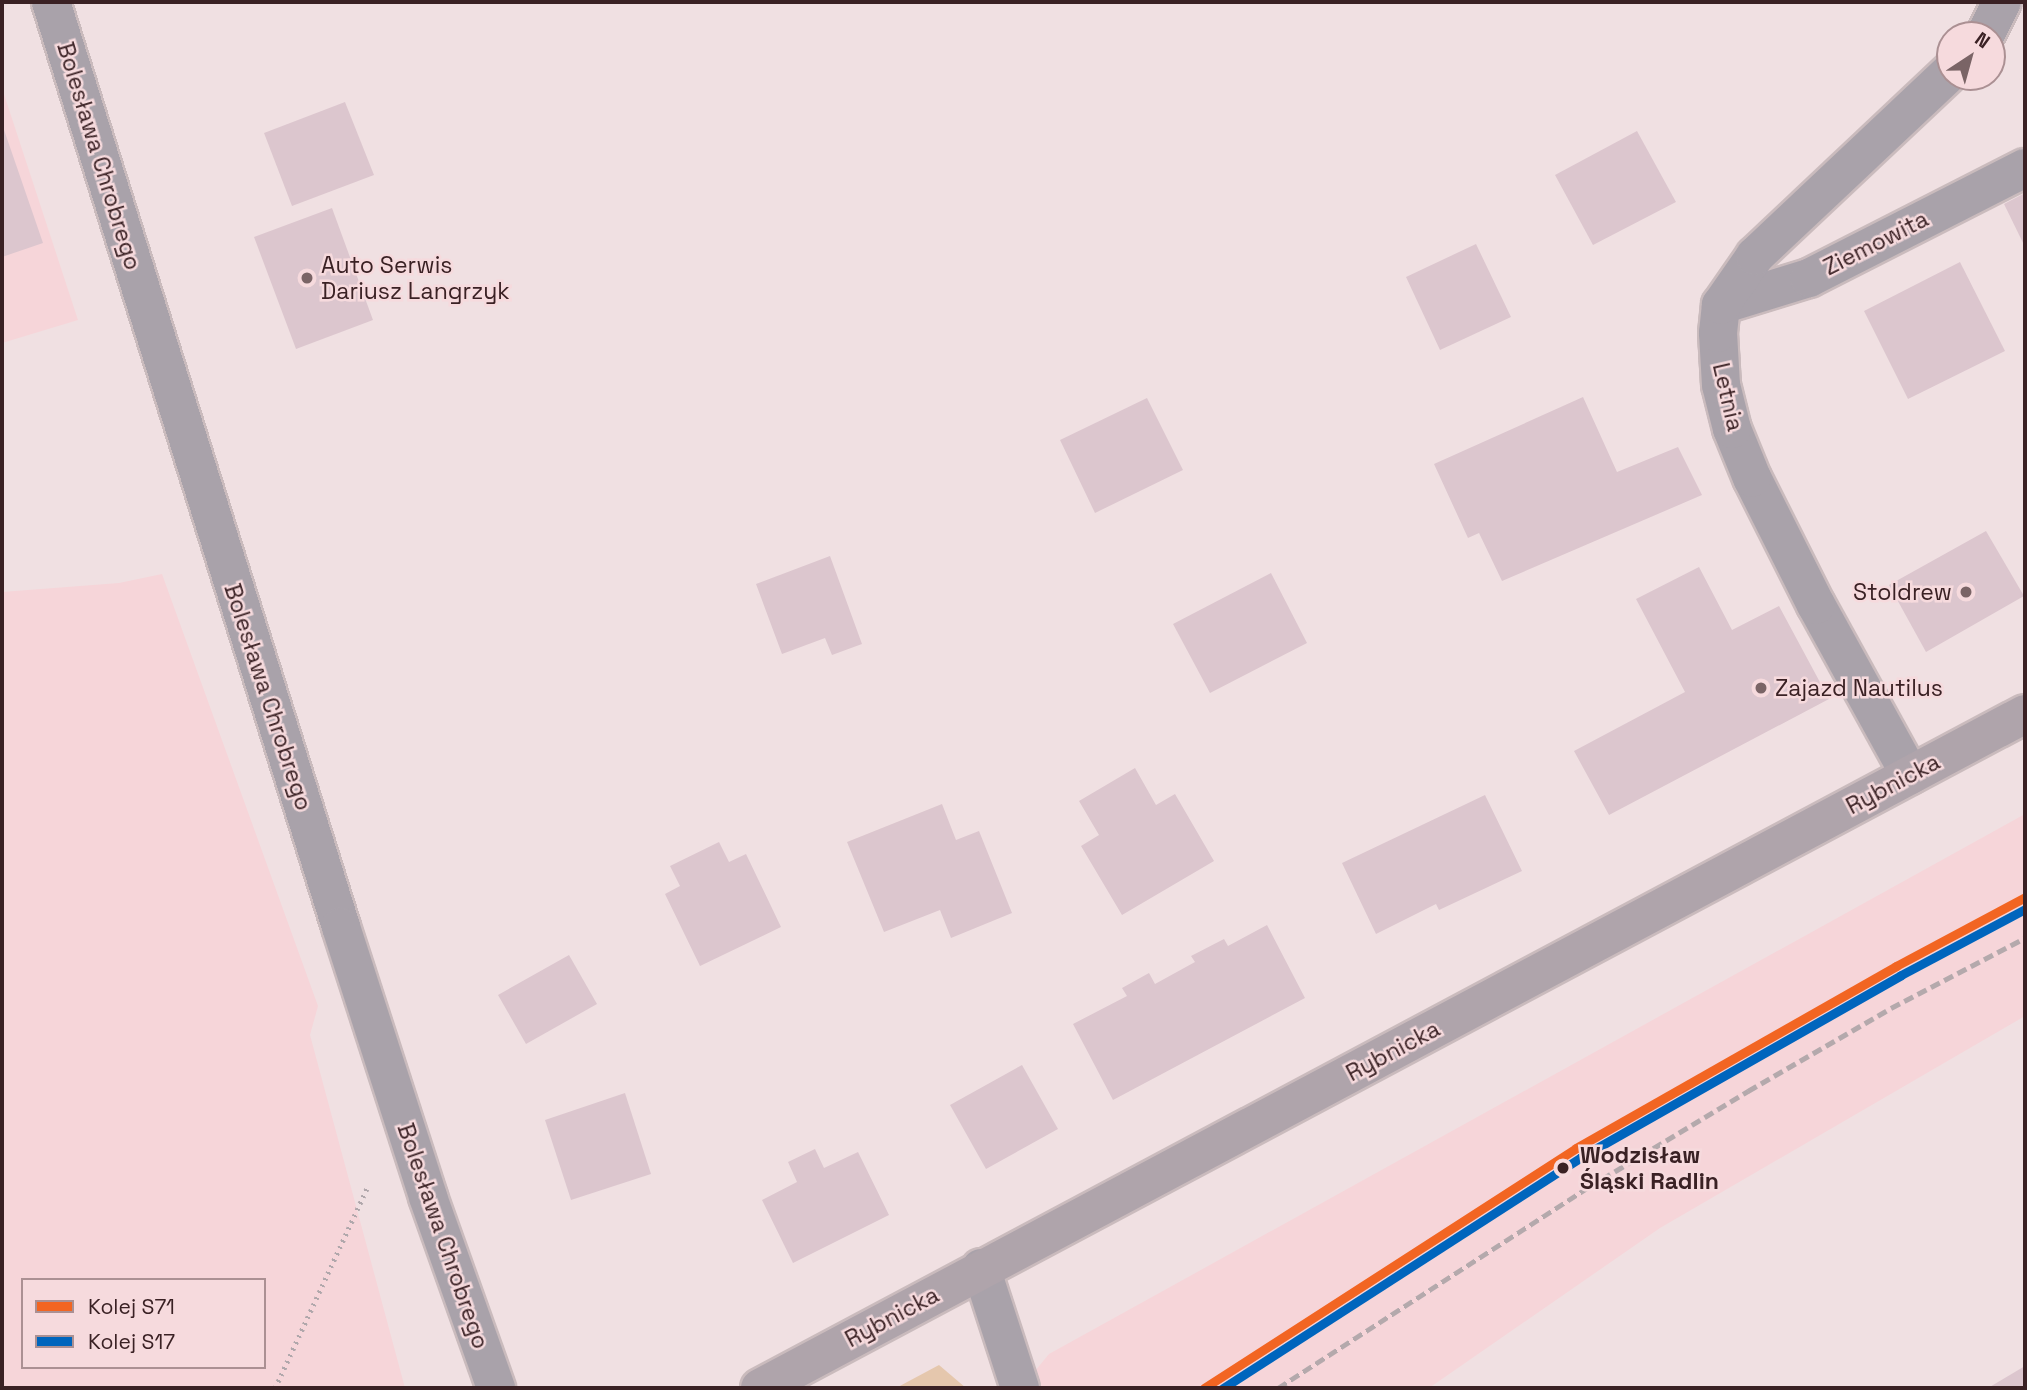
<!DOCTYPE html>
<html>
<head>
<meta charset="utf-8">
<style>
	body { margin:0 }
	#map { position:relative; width:2027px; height:1390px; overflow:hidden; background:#f0e0e2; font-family:"Space Grotesk",sans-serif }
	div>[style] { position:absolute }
	.built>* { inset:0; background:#f6d5d9 }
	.green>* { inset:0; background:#e5c7ad }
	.building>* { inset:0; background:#dcc6ce }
	.path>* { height:4.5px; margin-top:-2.25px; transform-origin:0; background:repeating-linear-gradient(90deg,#b0a7ab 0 2px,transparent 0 7px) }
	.roads { filter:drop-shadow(2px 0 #cabbbd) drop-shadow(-2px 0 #cabbbd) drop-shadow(0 2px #cabbbd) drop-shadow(0 -2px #cabbbd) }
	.minor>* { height:38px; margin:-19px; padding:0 19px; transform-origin:19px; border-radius:19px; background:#a9a2aa }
	.tertiary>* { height:38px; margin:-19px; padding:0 19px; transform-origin:19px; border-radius:19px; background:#a9a2aa }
	.primary>* { height:38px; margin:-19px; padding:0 19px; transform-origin:19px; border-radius:19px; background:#afa4ab }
	.rail>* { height:5px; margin-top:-2.5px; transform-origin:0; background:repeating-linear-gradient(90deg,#b4a9ac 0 10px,transparent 0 15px) }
	.rail-1>* { height:9px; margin:-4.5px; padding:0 4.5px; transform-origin:4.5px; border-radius:4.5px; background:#f26522 }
	.rail-2>* { height:9px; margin:-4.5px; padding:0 4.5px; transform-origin:4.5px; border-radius:4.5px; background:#0065bd }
	.dots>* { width:19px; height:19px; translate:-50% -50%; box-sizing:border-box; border:4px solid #f6dadd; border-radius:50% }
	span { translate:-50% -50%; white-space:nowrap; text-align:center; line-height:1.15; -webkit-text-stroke:5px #f6dadd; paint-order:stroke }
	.street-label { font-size:23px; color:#3a2124 }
	.poi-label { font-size:23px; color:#3a2124 }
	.left { translate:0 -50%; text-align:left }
	.right { translate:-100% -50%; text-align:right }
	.stop-label { font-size:23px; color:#3a2124; font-weight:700 }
	.frame { position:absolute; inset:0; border:4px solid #3a2124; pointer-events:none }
	.legend { position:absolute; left:21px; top:1278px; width:245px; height:91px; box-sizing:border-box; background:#f6dadd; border:2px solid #ab9093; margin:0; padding:9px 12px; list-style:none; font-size:21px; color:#3a2124 }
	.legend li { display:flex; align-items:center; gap:14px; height:35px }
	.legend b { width:35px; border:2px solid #ab9093 }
	.north { position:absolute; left:1936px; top:21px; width:70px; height:70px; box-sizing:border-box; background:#f6dadd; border:2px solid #ab9093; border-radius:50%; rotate:36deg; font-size:19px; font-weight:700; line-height:28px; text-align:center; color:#3a2124 }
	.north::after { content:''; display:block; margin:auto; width:24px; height:32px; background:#7a6466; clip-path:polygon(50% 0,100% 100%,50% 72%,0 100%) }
</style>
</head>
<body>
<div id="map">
	<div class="built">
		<i style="clip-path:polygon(2px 88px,78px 320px,2px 343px)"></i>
		<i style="clip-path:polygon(evenodd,162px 574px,318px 1006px,310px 1035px,405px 1388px,2px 1388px,2px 592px,119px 583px,162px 574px,23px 1280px,264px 1280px,264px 1367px,23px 1367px,23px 1280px)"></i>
		<i style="clip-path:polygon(2025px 814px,2025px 1016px,1660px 1228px,1429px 1388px,1021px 1388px,1049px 1354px)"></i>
	</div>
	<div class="green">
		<i style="clip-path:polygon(939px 1365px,966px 1388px,896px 1388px)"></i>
	</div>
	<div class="building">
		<i style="clip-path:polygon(345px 102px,374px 175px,292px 206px,264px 133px)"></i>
		<i style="clip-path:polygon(2px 124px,43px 243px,2px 257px)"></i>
		<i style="clip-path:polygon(1637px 131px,1676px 202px,1593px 245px,1555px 175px)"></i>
		<i style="clip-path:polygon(2025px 193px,2025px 247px,2004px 204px)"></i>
		<i style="clip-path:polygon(332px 208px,373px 320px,296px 349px,254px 237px)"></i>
		<i style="clip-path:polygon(1476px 244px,1511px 317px,1440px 350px,1406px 277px)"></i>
		<i style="clip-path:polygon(1960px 262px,2005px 351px,1908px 399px,1864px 311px)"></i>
		<i style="clip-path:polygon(1583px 397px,1617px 472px,1678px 447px,1702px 495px,1502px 581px,1479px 533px,1468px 538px,1434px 464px)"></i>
		<i style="clip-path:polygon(1147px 398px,1183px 470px,1095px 513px,1060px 440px)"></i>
		<i style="clip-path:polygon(1986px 531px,2024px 596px,1926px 652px,1889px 585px)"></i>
		<i style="clip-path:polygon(830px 556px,862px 644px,832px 655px,825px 638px,782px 654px,756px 584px)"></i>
		<i style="clip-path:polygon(1699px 567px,1732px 630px,1779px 606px,1829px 699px,1609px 815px,1574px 751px,1685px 692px,1636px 599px)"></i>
		<i style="clip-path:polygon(1271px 573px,1307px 643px,1210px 693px,1173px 624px)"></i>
		<i style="clip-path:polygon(1135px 768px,1156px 805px,1175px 794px,1214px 861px,1122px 915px,1081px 846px,1099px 835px,1079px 801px)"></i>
		<i style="clip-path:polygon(1485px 795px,1522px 871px,1439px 910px,1436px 904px,1376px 934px,1342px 863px)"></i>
		<i style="clip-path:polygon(942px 804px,956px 840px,979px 831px,1012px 913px,951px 938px,940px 910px,884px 932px,847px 842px)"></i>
		<i style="clip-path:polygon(719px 842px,729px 862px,746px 854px,781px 927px,700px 966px,665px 894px,680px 886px,670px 866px)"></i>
		<i style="clip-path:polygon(1267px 925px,1305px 998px,1113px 1100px,1073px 1024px,1127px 996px,1122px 988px,1149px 973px,1155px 984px,1195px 962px,1191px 956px,1224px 939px,1228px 946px)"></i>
		<i style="clip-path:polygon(569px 955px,597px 1004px,526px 1044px,498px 995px)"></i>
		<i style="clip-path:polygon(1022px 1065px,1058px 1129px,986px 1169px,950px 1105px)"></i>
		<i style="clip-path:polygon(625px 1093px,651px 1174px,571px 1200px,545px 1120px)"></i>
		<i style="clip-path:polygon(815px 1149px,824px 1168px,858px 1152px,889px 1215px,793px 1263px,762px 1200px,797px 1182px,788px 1162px)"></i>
		<i style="clip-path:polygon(2025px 1366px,2025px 1388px,1988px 1388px)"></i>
	</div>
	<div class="path">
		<i style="left:275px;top:1388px;width:222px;rotate:-65.3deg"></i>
	</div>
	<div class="roads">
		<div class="minor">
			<i style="left:1985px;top:35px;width:37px;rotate:-63deg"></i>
			<i style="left:1721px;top:305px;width:92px;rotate:-17.1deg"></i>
			<i style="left:1809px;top:278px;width:242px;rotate:-27deg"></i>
			<i style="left:1910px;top:775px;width:194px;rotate:-118.9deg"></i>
			<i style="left:1816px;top:605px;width:142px;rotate:-116.7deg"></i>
			<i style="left:1752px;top:478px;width:53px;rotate:-112.2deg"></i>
			<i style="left:1732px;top:429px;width:45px;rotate:-104deg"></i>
			<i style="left:1721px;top:385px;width:52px;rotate:-93.3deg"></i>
			<i style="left:1718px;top:333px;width:28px;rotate:-84deg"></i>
			<i style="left:1721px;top:305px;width:60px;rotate:-55.2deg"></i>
			<i style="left:1755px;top:256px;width:268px;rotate:-43.3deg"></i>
			<i style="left:981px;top:1268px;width:126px;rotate:72deg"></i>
		</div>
		<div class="tertiary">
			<i style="left:51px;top:2px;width:969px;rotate:72.59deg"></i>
			<i style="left:341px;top:927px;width:284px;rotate:72.1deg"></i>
			<i style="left:428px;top:1197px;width:203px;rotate:70.4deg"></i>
		</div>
		<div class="primary">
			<i style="left:760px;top:1388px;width:1433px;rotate:-28.05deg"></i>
		</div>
	</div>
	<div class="rail">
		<i style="left:1278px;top:1388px;width:370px;rotate:-32.9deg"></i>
		<i style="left:1589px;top:1187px;width:186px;rotate:-31.1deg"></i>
		<i style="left:1748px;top:1091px;width:165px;rotate:-30.1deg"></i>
		<i style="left:1891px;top:1008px;width:151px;rotate:-27.6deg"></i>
	</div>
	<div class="rail-1">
		<i style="left:1204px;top:1388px;width:443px;rotate:-32.8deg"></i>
		<i style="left:1576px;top:1148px;width:368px;rotate:-29.6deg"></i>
		<i style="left:1896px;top:966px;width:146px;rotate:-28.1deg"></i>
	</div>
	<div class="rail-2">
		<i style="left:1223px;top:1388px;width:426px;rotate:-32.8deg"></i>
		<i style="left:1581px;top:1157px;width:368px;rotate:-29.6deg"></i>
		<i style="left:1901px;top:975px;width:140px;rotate:-28deg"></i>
	</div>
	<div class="dots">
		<i style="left:307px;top:278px;background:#7a6466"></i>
		<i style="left:1966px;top:592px;background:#7a6466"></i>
		<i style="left:1761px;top:688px;background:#7a6466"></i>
		<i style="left:1563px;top:1168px;background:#3a2124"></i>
	</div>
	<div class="street-label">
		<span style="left:99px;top:156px;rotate:73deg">Bolesława Chrobrego</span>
		<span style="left:1876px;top:243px;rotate:-27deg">Ziemowita</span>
		<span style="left:1728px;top:397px;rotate:77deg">Letnia</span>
		<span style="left:268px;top:697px;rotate:72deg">Bolesława Chrobrego</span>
		<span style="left:1893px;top:784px;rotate:-28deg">Rybnicka</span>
		<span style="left:1393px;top:1051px;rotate:-28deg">Rybnicka</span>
		<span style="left:443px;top:1236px;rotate:71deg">Bolesława Chrobrego</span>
		<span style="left:892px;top:1317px;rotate:-28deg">Rybnicka</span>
	</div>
	<div class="poi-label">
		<span class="left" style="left:321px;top:278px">Auto Serwis<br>Dariusz Langrzyk</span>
		<span class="right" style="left:1952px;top:592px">Stoldrew</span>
		<span class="left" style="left:1775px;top:688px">Zajazd Nautilus</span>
	</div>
	<div class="stop-label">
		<span class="left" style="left:1580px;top:1168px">Wodzisław<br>Śląski Radlin</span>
	</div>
	<div class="frame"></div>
	<ul class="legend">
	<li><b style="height:9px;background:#f26522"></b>Kolej S71</li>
	<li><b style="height:9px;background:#0065bd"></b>Kolej S17</li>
	</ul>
	<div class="north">N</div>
</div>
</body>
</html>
